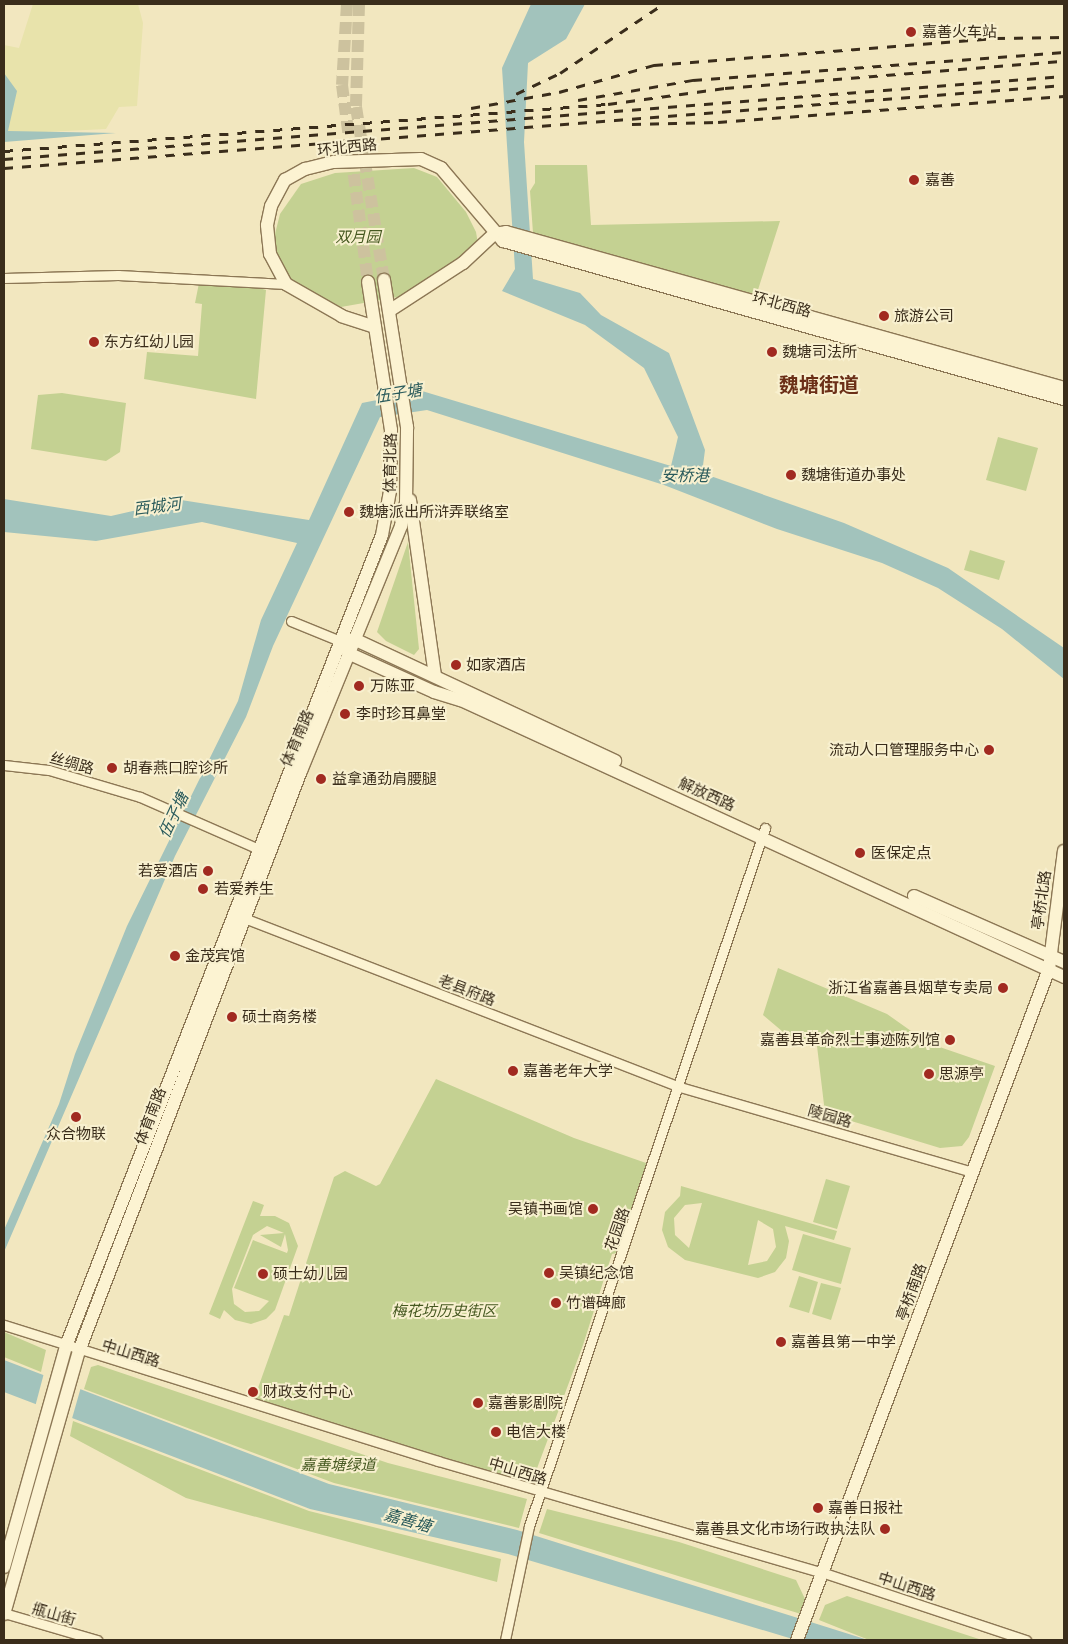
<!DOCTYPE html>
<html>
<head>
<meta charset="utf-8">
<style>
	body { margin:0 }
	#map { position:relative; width:1068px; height:1644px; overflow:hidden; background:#f2e7bf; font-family:"Noto Serif","Noto Sans SC",serif }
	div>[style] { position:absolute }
	.farmland>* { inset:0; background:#e8e3ab }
	.green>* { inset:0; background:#c4d192 }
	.water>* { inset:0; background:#a2c3bc }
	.pier>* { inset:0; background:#f2e7bf }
	.secondary-tunnel>* { height:12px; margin-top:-6px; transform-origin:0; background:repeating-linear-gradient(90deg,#cdc29e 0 12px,transparent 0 18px) }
	.roads { filter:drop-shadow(1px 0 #8c7755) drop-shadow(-1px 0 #8c7755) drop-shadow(0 1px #8c7755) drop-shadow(0 -1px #8c7755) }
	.street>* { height:9px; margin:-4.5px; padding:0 4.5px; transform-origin:4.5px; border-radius:4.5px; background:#fcf3d2 }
	.secondary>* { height:12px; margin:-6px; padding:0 6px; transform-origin:6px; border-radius:6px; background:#fcf3d2 }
	.rail>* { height:2.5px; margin-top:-1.25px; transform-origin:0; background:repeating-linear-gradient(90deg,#3a2d1b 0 9px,transparent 0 18px) }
	.dots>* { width:14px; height:14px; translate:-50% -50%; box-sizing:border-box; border:2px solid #f8f0cf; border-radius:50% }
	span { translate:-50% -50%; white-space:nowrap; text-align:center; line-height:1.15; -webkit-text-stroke:4px #f8f0cf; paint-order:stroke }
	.poi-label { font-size:15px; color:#3a2d1b }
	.left { translate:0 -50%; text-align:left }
	.right { translate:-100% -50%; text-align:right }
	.street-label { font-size:15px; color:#3a2d1b }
	.park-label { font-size:15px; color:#455820; font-style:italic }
	.water-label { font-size:16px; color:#295a5b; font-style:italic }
	.district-label { font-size:20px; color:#6b2f17; font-weight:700 }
	.frame { position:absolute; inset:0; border:5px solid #3a2d1b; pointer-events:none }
</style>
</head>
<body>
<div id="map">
	<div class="farmland">
		<i style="clip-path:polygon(33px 4px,138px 4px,143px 23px,137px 106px,119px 107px,106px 129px,4px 134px,4px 45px,19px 48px)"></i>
	</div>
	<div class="green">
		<i style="clip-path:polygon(535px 165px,587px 165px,591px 225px,780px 221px,756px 296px,533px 233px,530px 191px,535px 183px)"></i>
		<i style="clip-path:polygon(414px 168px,437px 177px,466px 212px,476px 232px,478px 244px,460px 262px,409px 295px,341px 307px,292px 282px,275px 253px,275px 234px,280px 214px,301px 184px,335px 173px)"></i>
		<i style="clip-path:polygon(199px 283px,242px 283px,266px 290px,256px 399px,144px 379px,147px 352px,198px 356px,202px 304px,195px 303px)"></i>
		<i style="clip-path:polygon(62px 393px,126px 403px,120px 452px,106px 461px,31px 449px,38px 395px)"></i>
		<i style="clip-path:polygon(998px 437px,1038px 448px,1026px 491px,986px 480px)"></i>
		<i style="clip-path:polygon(408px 542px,419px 649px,414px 655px,386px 641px,377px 632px)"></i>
		<i style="clip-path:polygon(970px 550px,1005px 561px,999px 580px,964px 570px)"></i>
		<i style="clip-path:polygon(778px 968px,887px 1014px,928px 1043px,995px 1066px,969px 1137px,962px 1146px,940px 1148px,825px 1113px,817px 1046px,789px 1037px,763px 1015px)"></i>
		<i style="clip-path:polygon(436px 1079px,574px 1138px,649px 1164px,617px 1253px,612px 1254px,583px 1345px,536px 1471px,511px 1480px,253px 1402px,284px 1315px,289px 1316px,334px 1177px,345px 1171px,376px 1186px,380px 1184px)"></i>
		<i style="clip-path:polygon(826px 1179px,850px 1186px,837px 1229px,813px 1222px)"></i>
		<i style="clip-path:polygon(evenodd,681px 1186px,837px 1231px,834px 1240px,785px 1226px,789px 1241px,786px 1258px,775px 1272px,758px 1278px,685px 1260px,668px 1247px,662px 1230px,665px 1212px,680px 1196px,681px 1186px,702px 1203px,689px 1248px,675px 1235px,674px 1218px,685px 1205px,702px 1203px,681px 1186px,758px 1220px,773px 1229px,776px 1247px,767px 1261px,748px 1265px,758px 1220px)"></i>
		<i style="clip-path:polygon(evenodd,253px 1201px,264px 1205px,260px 1216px,275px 1216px,289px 1223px,298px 1246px,275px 1310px,266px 1319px,251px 1324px,235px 1320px,224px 1310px,220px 1319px,209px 1314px,253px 1201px,267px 1226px,284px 1233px,260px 1235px,281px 1247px,285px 1234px,288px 1250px,287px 1253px,253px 1240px,234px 1288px,269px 1301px,259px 1311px,245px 1312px,234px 1304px,232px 1289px,253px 1235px,267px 1226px)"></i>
		<i style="clip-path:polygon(803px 1234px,851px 1248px,841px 1284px,792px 1270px)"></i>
		<i style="clip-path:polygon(799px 1276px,818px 1282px,809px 1313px,789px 1307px)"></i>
		<i style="clip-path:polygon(821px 1283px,841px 1288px,831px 1320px,812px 1314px)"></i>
		<i style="clip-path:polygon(4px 1332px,46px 1350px,41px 1372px,4px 1357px)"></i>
		<i style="clip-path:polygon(98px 1365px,388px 1463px,527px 1499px,519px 1528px,334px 1483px,84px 1389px,91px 1367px)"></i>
		<i style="clip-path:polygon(73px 1421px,309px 1511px,501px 1559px,497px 1582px,186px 1498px,70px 1436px)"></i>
		<i style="clip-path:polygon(547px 1509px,679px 1542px,796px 1580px,805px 1599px,801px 1614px,539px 1533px)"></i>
		<i style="clip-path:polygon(847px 1596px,982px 1640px,869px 1640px,819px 1620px,825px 1605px)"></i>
	</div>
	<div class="water">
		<i style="clip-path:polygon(531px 4px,585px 4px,566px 39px,528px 63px,524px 142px,533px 279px,580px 293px,601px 315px,669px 353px,705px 450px,702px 473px,844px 523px,948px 568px,1064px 648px,1064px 679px,1002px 629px,938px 588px,882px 563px,777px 529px,664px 485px,427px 410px,380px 417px,273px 646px,246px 717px,175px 856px,4px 1252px,4px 1230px,59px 1104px,75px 1054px,127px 926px,238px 701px,261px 620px,297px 543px,202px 522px,96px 541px,4px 532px,4px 499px,111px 516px,181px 500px,309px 520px,362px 403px,422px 391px,671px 466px,678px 437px,644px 368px,585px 325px,502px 291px,515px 269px,502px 68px)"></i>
		<i style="clip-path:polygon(4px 73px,17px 91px,8px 131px,116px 133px,4px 142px)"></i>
		<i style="clip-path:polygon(4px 1360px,329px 1484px,517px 1530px,868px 1640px,796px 1640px,508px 1554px,310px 1509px,4px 1392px)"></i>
	</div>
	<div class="pier">
		<i style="clip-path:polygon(44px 1373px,81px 1387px,71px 1422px,35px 1407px)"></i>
	</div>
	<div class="secondary-tunnel">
		<i style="left:347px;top:4px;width:81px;rotate:93.5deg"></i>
		<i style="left:342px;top:85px;width:199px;rotate:82.5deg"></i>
		<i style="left:359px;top:4px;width:103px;rotate:91.7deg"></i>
		<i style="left:356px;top:107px;width:175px;rotate:80.8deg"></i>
	</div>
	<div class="roads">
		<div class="street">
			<i style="left:4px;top:278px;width:114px;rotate:-1.5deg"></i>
			<i style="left:118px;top:275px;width:168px;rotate:3.1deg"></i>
			<i style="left:291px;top:621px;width:53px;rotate:22.2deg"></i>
			<i style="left:4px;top:765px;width:45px;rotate:6.3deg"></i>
			<i style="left:49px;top:770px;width:95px;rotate:16.5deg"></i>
			<i style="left:140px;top:797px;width:134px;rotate:23.7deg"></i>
			<i style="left:244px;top:918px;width:468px;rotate:21.2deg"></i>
			<i style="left:680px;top:1087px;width:304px;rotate:16.2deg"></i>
			<i style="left:4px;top:1325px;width:455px;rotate:17.4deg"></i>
			<i style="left:438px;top:1461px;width:399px;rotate:16.2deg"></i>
			<i style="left:821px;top:1572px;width:216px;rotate:18.4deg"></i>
			<i style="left:4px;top:1613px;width:97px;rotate:16.2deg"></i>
			<i style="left:505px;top:1640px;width:116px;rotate:-78.1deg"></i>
			<i style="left:529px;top:1526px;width:737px;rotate:-71.32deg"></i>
		</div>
		<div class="secondary">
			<i style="left:389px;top:311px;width:88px;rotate:-33deg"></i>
			<i style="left:463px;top:263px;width:42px;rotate:-43.1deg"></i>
			<i style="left:494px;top:234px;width:12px;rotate:-9deg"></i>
			<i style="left:506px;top:232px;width:579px;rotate:15.62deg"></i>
			<i style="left:375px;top:327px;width:35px;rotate:-162deg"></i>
			<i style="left:342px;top:316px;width:64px;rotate:-150.3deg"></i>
			<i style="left:286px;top:284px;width:34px;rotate:-118deg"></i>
			<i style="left:270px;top:254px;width:29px;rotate:-96deg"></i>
			<i style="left:267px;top:225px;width:19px;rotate:-78deg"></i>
			<i style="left:271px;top:206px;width:30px;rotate:-62deg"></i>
			<i style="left:285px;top:180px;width:23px;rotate:-29deg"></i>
			<i style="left:305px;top:169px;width:30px;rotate:-14deg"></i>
			<i style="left:334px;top:162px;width:87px;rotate:-2deg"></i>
			<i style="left:421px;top:159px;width:22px;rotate:24deg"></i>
			<i style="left:441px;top:168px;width:96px;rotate:49.7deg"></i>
			<i style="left:503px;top:241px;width:583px;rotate:15.73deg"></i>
			<i style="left:410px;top:500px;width:178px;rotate:81.9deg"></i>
			<i style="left:347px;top:640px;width:9px"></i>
			<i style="left:356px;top:640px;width:286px;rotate:25deg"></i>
			<i style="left:346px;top:649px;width:6px;rotate:51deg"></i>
			<i style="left:350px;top:654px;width:92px;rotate:24.3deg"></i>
			<i style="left:434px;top:692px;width:28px;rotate:17deg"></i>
			<i style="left:461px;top:700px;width:664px;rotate:24.67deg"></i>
			<i style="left:914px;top:896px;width:164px;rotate:23.7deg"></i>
			<i style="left:4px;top:1567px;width:230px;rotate:-74.3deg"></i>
			<i style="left:66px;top:1346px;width:870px;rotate:-68.71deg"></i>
			<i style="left:382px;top:535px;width:45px;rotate:-79.7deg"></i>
			<i style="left:390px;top:491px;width:61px;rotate:-89.1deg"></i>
			<i style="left:391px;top:430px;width:150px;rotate:-98.8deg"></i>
			<i style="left:4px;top:1614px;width:273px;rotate:-74.1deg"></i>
			<i style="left:79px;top:1351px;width:621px;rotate:-69.06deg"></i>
			<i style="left:301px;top:771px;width:265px;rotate:-67.8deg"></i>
			<i style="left:401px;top:526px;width:24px;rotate:-78deg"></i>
			<i style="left:406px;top:503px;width:76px;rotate:-89.2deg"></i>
			<i style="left:407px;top:427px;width:149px;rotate:-98.9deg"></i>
			<i style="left:797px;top:1640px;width:717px;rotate:-69.42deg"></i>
			<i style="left:1049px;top:969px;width:119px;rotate:-82.8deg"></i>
		</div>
	</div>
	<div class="rail">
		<i style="left:516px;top:94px;width:49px;rotate:-25.5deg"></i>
		<i style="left:560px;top:73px;width:124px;rotate:-33.8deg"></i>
		<i style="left:578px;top:100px;width:117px;rotate:-9.9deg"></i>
		<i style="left:693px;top:80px;width:372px;rotate:-4.3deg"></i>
		<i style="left:471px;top:108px;width:89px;rotate:-10.3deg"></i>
		<i style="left:559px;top:92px;width:99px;rotate:-15.9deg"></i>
		<i style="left:654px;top:65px;width:343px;rotate:-4.5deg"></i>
		<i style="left:996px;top:38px;width:68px;rotate:-0.8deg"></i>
		<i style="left:632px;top:124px;width:86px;rotate:-1.3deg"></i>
		<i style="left:718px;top:122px;width:347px;rotate:-4.3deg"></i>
		<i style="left:4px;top:151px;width:606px;rotate:-4.45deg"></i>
		<i style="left:608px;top:104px;width:118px;rotate:-7.8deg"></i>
		<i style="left:725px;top:88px;width:340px;rotate:-4.6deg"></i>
		<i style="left:4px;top:159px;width:1063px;rotate:-4.48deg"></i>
		<i style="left:4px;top:168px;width:1063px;rotate:-4.48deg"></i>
	</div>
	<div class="dots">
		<i style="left:911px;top:32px;background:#a12a20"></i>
		<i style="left:914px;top:180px;background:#a12a20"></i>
		<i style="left:884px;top:316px;background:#a12a20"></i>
		<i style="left:94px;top:342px;background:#a12a20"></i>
		<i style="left:772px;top:352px;background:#a12a20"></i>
		<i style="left:791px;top:475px;background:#a12a20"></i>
		<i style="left:349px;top:512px;background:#a12a20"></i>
		<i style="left:456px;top:665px;background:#a12a20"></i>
		<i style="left:359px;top:686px;background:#a12a20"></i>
		<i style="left:345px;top:714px;background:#a12a20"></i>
		<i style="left:989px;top:750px;background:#a12a20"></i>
		<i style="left:112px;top:768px;background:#a12a20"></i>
		<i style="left:321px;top:779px;background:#a12a20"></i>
		<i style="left:860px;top:853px;background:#a12a20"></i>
		<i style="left:208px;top:871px;background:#a12a20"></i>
		<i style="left:203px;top:889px;background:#a12a20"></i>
		<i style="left:175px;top:956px;background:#a12a20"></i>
		<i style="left:1003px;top:988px;background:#a12a20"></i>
		<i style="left:232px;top:1017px;background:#a12a20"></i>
		<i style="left:950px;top:1040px;background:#a12a20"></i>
		<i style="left:513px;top:1071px;background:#a12a20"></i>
		<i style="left:929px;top:1074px;background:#a12a20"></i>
		<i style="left:76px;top:1117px;background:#a12a20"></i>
		<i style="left:593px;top:1209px;background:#a12a20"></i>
		<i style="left:549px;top:1273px;background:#a12a20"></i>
		<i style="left:263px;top:1274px;background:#a12a20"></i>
		<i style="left:556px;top:1303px;background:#a12a20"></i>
		<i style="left:781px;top:1342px;background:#a12a20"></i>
		<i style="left:253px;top:1392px;background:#a12a20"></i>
		<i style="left:478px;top:1403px;background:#a12a20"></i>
		<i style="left:496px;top:1432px;background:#a12a20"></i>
		<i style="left:818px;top:1508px;background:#a12a20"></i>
		<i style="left:885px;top:1529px;background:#a12a20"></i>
	</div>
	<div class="poi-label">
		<span class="left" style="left:922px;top:32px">嘉善火车站</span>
		<span class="left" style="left:925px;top:180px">嘉善</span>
		<span class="left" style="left:894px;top:316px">旅游公司</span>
		<span class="left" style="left:104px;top:342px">东方红幼儿园</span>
		<span class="left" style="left:782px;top:352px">魏塘司法所</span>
		<span class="left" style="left:801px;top:475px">魏塘街道办事处</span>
		<span class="left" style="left:359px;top:512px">魏塘派出所浒弄联络室</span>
		<span class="left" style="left:466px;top:665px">如家酒店</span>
		<span class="left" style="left:370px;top:686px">万陈亚</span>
		<span class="left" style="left:356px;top:714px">李时珍耳鼻堂</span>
		<span class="right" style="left:979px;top:750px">流动人口管理服务中心</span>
		<span class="left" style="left:123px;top:768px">胡春燕口腔诊所</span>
		<span class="left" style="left:332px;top:779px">益拿通劲肩腰腿</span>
		<span class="left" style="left:871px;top:853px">医保定点</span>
		<span class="right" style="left:198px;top:871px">若爱酒店</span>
		<span class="left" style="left:214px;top:889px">若爱养生</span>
		<span class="left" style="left:185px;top:956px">金茂宾馆</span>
		<span class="right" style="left:993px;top:988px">浙江省嘉善县烟草专卖局</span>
		<span class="left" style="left:242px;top:1017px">硕士商务楼</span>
		<span class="right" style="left:940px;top:1040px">嘉善县革命烈士事迹陈列馆</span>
		<span class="left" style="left:523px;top:1071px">嘉善老年大学</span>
		<span class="left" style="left:939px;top:1074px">思源亭</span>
		<span style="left:76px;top:1134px">众合物联</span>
		<span class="right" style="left:583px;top:1209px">吴镇书画馆</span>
		<span class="left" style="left:559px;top:1273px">吴镇纪念馆</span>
		<span class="left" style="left:273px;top:1274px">硕士幼儿园</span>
		<span class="left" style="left:566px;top:1303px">竹谱碑廊</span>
		<span class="left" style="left:791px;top:1342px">嘉善县第一中学</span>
		<span class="left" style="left:263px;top:1392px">财政支付中心</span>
		<span class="left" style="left:488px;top:1403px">嘉善影剧院</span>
		<span class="left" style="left:506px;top:1432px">电信大楼</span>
		<span class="left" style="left:828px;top:1508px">嘉善日报社</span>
		<span class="right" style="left:875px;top:1529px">嘉善县文化市场行政执法队</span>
	</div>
	<div class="street-label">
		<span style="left:347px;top:147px;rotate:-6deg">环北西路</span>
		<span style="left:782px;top:304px;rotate:15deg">环北西路</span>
		<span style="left:390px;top:463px;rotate:-89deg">体育北路</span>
		<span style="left:297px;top:738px;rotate:-67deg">体育南路</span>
		<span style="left:72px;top:763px;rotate:15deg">丝绸路</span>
		<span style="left:707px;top:794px;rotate:24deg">解放西路</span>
		<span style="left:1041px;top:900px;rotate:-82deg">亭桥北路</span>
		<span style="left:467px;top:990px;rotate:21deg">老县府路</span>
		<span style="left:150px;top:1116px;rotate:-69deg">体育南路</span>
		<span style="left:830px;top:1116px;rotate:16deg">陵园路</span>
		<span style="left:617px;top:1229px;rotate:-71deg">花园路</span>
		<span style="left:911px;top:1292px;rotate:-70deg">亭桥南路</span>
		<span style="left:131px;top:1353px;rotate:17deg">中山西路</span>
		<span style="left:518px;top:1471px;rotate:17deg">中山西路</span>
		<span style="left:907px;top:1586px;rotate:18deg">中山西路</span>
		<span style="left:54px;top:1614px;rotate:16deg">甁山街</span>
	</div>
	<div class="park-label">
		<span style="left:358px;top:237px">双月园</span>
		<span style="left:444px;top:1311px">梅花坊历史街区</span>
		<span style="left:338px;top:1465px">嘉善塘绿道</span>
	</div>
	<div class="water-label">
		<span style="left:398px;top:393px;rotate:-9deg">伍子塘</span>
		<span style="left:685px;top:475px">安桥港</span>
		<span style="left:157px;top:506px;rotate:-7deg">西城河</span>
		<span style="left:173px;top:815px;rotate:-65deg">伍子塘</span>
		<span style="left:408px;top:1520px;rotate:16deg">嘉善塘</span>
	</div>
	<div class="district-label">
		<span style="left:819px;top:384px">魏塘街道</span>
	</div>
	<div class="frame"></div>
</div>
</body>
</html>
